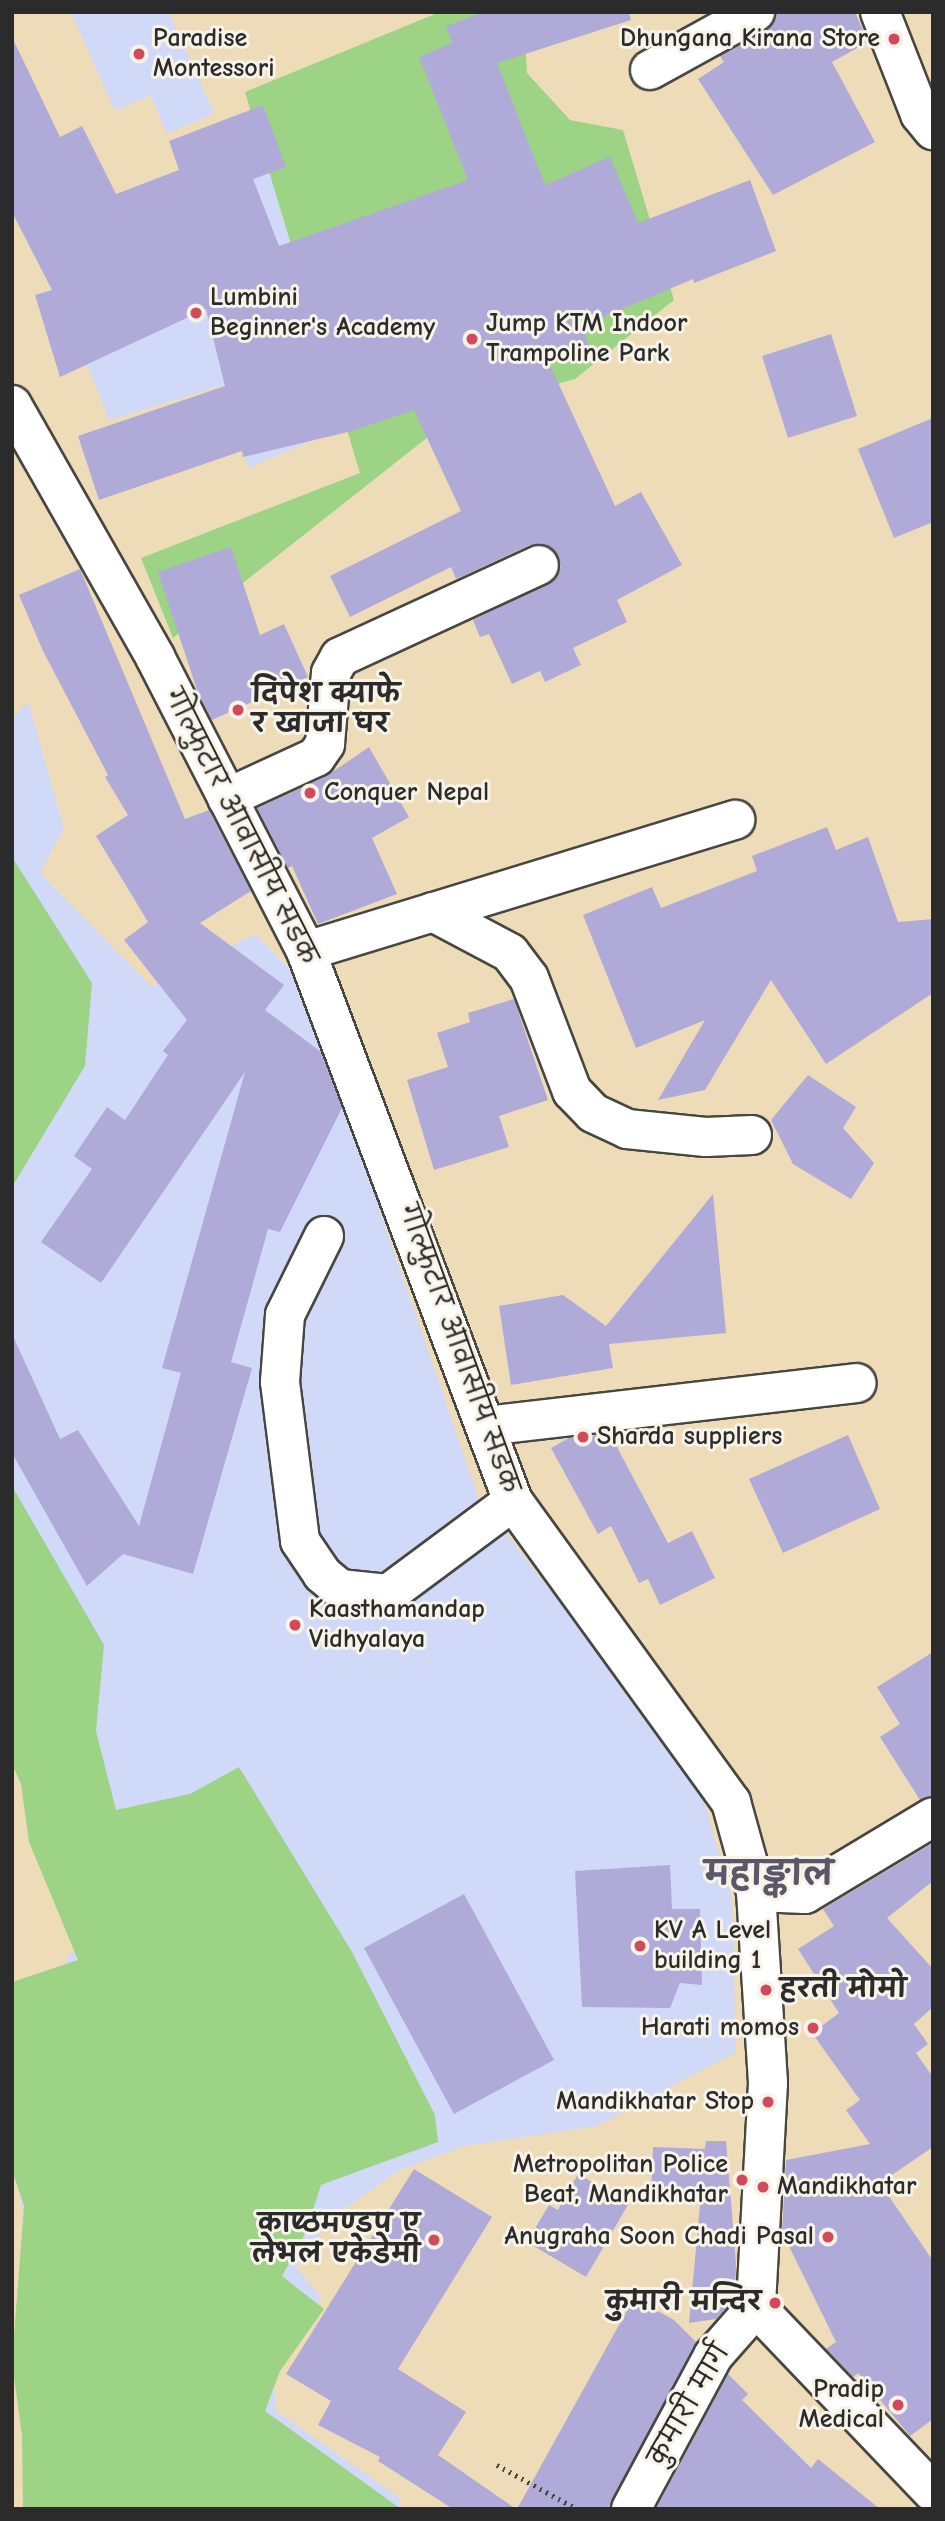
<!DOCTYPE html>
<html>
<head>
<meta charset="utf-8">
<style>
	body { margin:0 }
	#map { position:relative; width:945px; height:2521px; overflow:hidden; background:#eedcb9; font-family:"Comic Neue","Playpen Sans Deva",sans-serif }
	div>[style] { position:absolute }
	.built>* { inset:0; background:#d1d9f9 }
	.green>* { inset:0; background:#9dd385 }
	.building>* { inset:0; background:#b0aad8 }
	.path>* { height:4.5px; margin-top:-2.25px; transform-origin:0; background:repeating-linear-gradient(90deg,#484640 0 2px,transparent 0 7px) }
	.roads { filter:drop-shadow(2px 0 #484640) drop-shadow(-2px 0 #484640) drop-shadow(0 2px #484640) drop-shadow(0 -2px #484640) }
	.minor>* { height:38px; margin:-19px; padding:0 19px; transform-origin:19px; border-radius:19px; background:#fff }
	.major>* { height:38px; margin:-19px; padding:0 19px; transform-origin:19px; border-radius:19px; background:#fff }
	.dots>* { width:19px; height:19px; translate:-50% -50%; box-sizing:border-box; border:4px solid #f7f3e8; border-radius:50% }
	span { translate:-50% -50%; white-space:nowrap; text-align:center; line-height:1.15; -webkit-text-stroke:6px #f7f3e8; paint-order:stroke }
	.poi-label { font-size:26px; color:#2b2b2b; font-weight:700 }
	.left { translate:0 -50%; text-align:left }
	.right { translate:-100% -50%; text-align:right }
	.street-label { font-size:26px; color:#2b2b2b }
	.district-label { font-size:33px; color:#5a5768; font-weight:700 }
	.frame { position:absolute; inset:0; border:14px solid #2b2b2b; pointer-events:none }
</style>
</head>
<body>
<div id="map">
	<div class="built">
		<i style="clip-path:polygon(71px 12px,169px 12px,214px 113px,167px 134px,150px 95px,115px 111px)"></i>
		<i style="clip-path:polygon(269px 146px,362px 419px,248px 468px,223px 385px,109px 420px,38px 240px)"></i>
		<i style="clip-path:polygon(28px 702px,64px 828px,40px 873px,151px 986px,255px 934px,343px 1023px,380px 1211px,479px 1499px,697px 1777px,732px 1898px,736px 2052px,597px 2126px,464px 2146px,400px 2170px,333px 2217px,296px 2267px,321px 2297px,273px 2368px,276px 2411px,399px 2497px,400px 2509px,47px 2509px,29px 2240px,15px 2174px,41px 1996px,78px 1944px,12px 1751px,12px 718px)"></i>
	</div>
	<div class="green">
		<i style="clip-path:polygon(440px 12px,523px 12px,527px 73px,570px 120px,623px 130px,674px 300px,575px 379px,461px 411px,173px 638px,141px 558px,360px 473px,245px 92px)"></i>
		<i style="clip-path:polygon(12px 857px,92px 983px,85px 1066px,12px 1187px)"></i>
		<i style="clip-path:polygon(12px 1486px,104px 1645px,96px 1731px,116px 1810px,190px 1794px,239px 1767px,352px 1952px,435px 2115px,438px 2142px,321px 2185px,306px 2232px,282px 2276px,324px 2309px,280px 2371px,265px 2411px,401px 2509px,23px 2509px,22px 2436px,12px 2362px,24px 2206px,12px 2170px,12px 1982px,78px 1960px,29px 1842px,21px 1784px,12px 1764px)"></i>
	</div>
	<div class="building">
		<i style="clip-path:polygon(484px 12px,629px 12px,631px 20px,497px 63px,545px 185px,610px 157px,638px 223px,750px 180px,776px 251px,694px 283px,693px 279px,582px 326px,590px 348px,549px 363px,615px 506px,641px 492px,682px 565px,617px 600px,627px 622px,573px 648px,581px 665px,545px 682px,540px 671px,512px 684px,489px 634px,480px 637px,473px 620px,556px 578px,561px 566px,551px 547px,530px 545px,456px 579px,451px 567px,350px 617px,330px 576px,461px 511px,414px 410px,352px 431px,243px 457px,242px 451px,99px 500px,78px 436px,225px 386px,206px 309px,60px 377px,35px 295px,52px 290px,12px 212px,12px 37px,60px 137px,82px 126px,116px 194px,179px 170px,169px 141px,263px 105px,286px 167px,253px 179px,279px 246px,468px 180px,419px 57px,452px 43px,446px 26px)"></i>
		<i style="clip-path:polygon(777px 12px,855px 12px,868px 42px,832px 62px,875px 142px,773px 195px,698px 79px,724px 62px,720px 56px,766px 31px)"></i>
		<i style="clip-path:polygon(831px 334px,857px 416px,788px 438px,762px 356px)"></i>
		<i style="clip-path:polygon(933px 418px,933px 522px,894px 538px,858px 449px)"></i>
		<i style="clip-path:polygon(231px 547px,260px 635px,284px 624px,308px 677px,212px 720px,198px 693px,158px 572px)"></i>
		<i style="clip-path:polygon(80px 569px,185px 819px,209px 810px,251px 891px,200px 923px,284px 985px,265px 1010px,321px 1052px,342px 1108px,280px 1232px,268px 1229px,231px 1362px,252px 1368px,193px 1574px,123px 1554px,87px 1586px,12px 1453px,12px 1334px,60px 1439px,78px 1430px,139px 1526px,181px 1373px,162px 1368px,245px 1072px,101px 1283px,41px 1242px,92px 1169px,74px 1156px,107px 1107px,125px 1120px,168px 1055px,163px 1051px,187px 1020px,124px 940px,148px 922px,96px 836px,128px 815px,105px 777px,108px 775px,43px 651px,19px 595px)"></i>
		<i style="clip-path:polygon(369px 747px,409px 817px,372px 838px,397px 894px,318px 924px,292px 866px,288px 868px,257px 808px,325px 777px)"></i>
		<i style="clip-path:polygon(827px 827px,836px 850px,868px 837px,898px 922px,933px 919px,933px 993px,826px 1064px,771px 980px,705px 1090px,658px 1100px,705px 1020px,636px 1048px,583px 915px,652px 887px,661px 908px,757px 871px,752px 856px)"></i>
		<i style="clip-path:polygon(514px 999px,548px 1100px,499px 1116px,509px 1147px,434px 1170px,407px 1080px,448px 1067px,437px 1033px,470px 1022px,468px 1013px)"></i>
		<i style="clip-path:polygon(808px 1075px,856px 1107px,843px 1128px,874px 1163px,851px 1199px,793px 1164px,771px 1120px)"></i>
		<i style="clip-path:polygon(713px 1194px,726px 1333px,609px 1344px,613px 1368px,511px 1385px,499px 1306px,563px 1295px,606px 1326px)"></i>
		<i style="clip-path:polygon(610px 1434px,668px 1543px,692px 1531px,715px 1578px,660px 1605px,648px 1579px,639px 1583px,611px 1526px,598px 1534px,551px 1448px,569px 1438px)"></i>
		<i style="clip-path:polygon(848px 1435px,880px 1509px,783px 1553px,749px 1479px)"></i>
		<i style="clip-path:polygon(933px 1652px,933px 1795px,920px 1800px,880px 1737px,900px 1724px,877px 1687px)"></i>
		<i style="clip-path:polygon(933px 1843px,933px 1881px,887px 1918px,933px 1969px,933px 2007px,914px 2024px,928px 2044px,916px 2053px,933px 2077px,933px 2147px,880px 2183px,933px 2261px,933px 2419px,910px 2436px,858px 2373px,853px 2377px,826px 2349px,836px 2342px,782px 2232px,786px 2160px,870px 2144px,846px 2110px,860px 2100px,812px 2033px,839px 2013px,798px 1949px,834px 1926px,823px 1909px)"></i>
		<i style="clip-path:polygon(670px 1865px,672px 1909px,700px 1909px,702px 1985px,680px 1983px,670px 2008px,582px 2007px,575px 1871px)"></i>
		<i style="clip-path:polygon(464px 1894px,554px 2060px,454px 2114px,364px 1948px)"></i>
		<i style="clip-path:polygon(706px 2141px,726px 2141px,736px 2264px,735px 2298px,716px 2319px,689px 2323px,701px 2195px,651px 2194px,653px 2147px,705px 2149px)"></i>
		<i style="clip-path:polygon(414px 2169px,492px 2217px,398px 2369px,466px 2412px,438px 2455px,516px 2509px,453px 2509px,378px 2461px,380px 2457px,318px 2425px,331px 2401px,286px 2374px)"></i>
		<i style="clip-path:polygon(578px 2174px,629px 2203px,586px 2277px,527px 2242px,549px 2205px,558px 2210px)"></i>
		<i style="clip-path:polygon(634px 2298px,674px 2320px,696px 2342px,609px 2509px,517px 2509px)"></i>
		<i style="clip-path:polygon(728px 2374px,748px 2394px,742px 2400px,811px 2468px,818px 2459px,880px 2509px,656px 2509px)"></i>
	</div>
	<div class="path">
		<i style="left:497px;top:2465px;width:91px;rotate:28.8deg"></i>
	</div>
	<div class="roads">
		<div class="minor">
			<i style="left:880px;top:12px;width:110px;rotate:68.6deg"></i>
			<i style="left:920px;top:114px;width:21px;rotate:51deg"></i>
			<i style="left:650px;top:70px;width:120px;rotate:-28.9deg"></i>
			<i style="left:227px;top:798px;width:98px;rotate:-24.7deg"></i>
			<i style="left:316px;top:757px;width:16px;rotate:-55deg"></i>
			<i style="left:325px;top:744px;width:71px;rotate:-85.2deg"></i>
			<i style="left:331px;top:673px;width:18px;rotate:-61deg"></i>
			<i style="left:340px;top:657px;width:219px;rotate:-24.8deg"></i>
			<i style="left:433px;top:912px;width:87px;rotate:28deg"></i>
			<i style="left:510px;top:953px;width:31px;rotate:53deg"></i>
			<i style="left:529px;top:978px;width:121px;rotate:69.2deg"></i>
			<i style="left:572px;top:1091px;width:30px;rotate:46deg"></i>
			<i style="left:593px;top:1113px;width:38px;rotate:25deg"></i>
			<i style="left:627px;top:1129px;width:79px;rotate:5.8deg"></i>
			<i style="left:706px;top:1137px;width:46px;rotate:-2.5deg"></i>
			<i style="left:306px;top:951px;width:449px;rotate:-17deg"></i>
			<i style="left:324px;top:1236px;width:88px;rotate:116.3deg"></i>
			<i style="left:285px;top:1315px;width:67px;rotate:94.3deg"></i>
			<i style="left:280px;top:1382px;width:160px;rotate:82.8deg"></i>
			<i style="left:300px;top:1541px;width:40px;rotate:56deg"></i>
			<i style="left:322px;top:1574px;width:23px;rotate:40deg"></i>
			<i style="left:340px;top:1589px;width:48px;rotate:5.9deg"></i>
			<i style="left:388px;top:1594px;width:156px;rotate:-36.6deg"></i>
			<i style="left:486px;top:1426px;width:373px;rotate:-6.6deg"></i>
			<i style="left:756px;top:1892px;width:49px;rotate:2.3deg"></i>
			<i style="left:805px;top:1894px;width:149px;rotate:-31deg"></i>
			<i style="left:631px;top:2509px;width:174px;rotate:-61.8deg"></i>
			<i style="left:713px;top:2356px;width:65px;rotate:-48.7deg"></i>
		</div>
		<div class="major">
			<i style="left:12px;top:405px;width:290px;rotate:60.4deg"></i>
			<i style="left:155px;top:657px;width:331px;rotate:62.8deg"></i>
			<i style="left:306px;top:951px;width:588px;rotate:69.38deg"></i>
			<i style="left:513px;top:1501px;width:372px;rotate:54.1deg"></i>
			<i style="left:731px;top:1802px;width:93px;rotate:74.5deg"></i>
			<i style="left:756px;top:1892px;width:191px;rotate:86.4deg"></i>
			<i style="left:768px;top:2083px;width:224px;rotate:93.1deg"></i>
			<i style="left:756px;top:2307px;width:256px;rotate:46.3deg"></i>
		</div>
	</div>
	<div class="dots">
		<i style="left:894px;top:39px;background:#d1495b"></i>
		<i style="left:139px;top:54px;background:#d1495b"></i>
		<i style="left:196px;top:313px;background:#d1495b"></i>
		<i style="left:472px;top:339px;background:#d1495b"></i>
		<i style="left:238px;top:710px;background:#d1495b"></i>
		<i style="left:310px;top:793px;background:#d1495b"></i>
		<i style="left:583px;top:1437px;background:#d1495b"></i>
		<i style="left:295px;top:1625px;background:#d1495b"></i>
		<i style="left:640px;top:1946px;background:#d1495b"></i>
		<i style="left:766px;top:1990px;background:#d1495b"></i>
		<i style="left:813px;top:2028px;background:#d1495b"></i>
		<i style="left:768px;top:2102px;background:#d1495b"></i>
		<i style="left:742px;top:2180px;background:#d1495b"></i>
		<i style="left:763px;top:2187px;background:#d1495b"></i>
		<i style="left:828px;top:2237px;background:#d1495b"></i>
		<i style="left:434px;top:2240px;background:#d1495b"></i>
		<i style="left:775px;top:2303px;background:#d1495b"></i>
		<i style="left:898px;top:2405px;background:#d1495b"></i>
	</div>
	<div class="poi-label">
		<span class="left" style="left:153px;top:54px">Paradise<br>Montessori</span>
		<span class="right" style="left:880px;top:39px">Dhungana Kirana Store</span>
		<span class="left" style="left:210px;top:313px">Lumbini<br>Beginner's Academy</span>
		<span class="left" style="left:486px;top:339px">Jump KTM Indoor<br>Trampoline Park</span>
		<span class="left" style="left:252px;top:710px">दिपेश क्याफे<br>र खाजा घर</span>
		<span class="left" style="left:324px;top:793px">Conquer Nepal</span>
		<span class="left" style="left:597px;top:1437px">Sharda suppliers</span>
		<span class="left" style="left:309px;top:1625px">Kaasthamandap<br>Vidhyalaya</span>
		<span class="left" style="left:654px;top:1946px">KV A Level<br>building 1</span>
		<span class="left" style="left:780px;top:1990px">हरती मोमो</span>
		<span class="right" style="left:799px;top:2028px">Harati momos</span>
		<span class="right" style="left:754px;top:2102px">Mandikhatar Stop</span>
		<span class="right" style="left:728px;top:2180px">Metropolitan Police<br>Beat, Mandikhatar</span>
		<span class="left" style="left:777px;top:2187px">Mandikhatar</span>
		<span class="right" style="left:420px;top:2240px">काष्ठमण्डप ए<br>लेभल एकेडेमी</span>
		<span class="right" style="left:814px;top:2237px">Anugraha Soon Chadi Pasal</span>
		<span class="right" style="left:761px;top:2303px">कुमारी मन्दिर</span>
		<span class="right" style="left:884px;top:2405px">Pradip<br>Medical</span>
	</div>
	<div class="street-label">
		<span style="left:240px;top:827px;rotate:63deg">गोल्फुटार आवासीय सडक</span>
		<span style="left:458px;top:1349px;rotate:70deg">गोल्फुटार आवासीय सडक</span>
		<span style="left:690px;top:2405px;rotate:-60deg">कुमारी मार्ग</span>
	</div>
	<div class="district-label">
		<span style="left:769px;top:1874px">महाङ्काल</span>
	</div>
	<div class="frame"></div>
</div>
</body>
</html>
